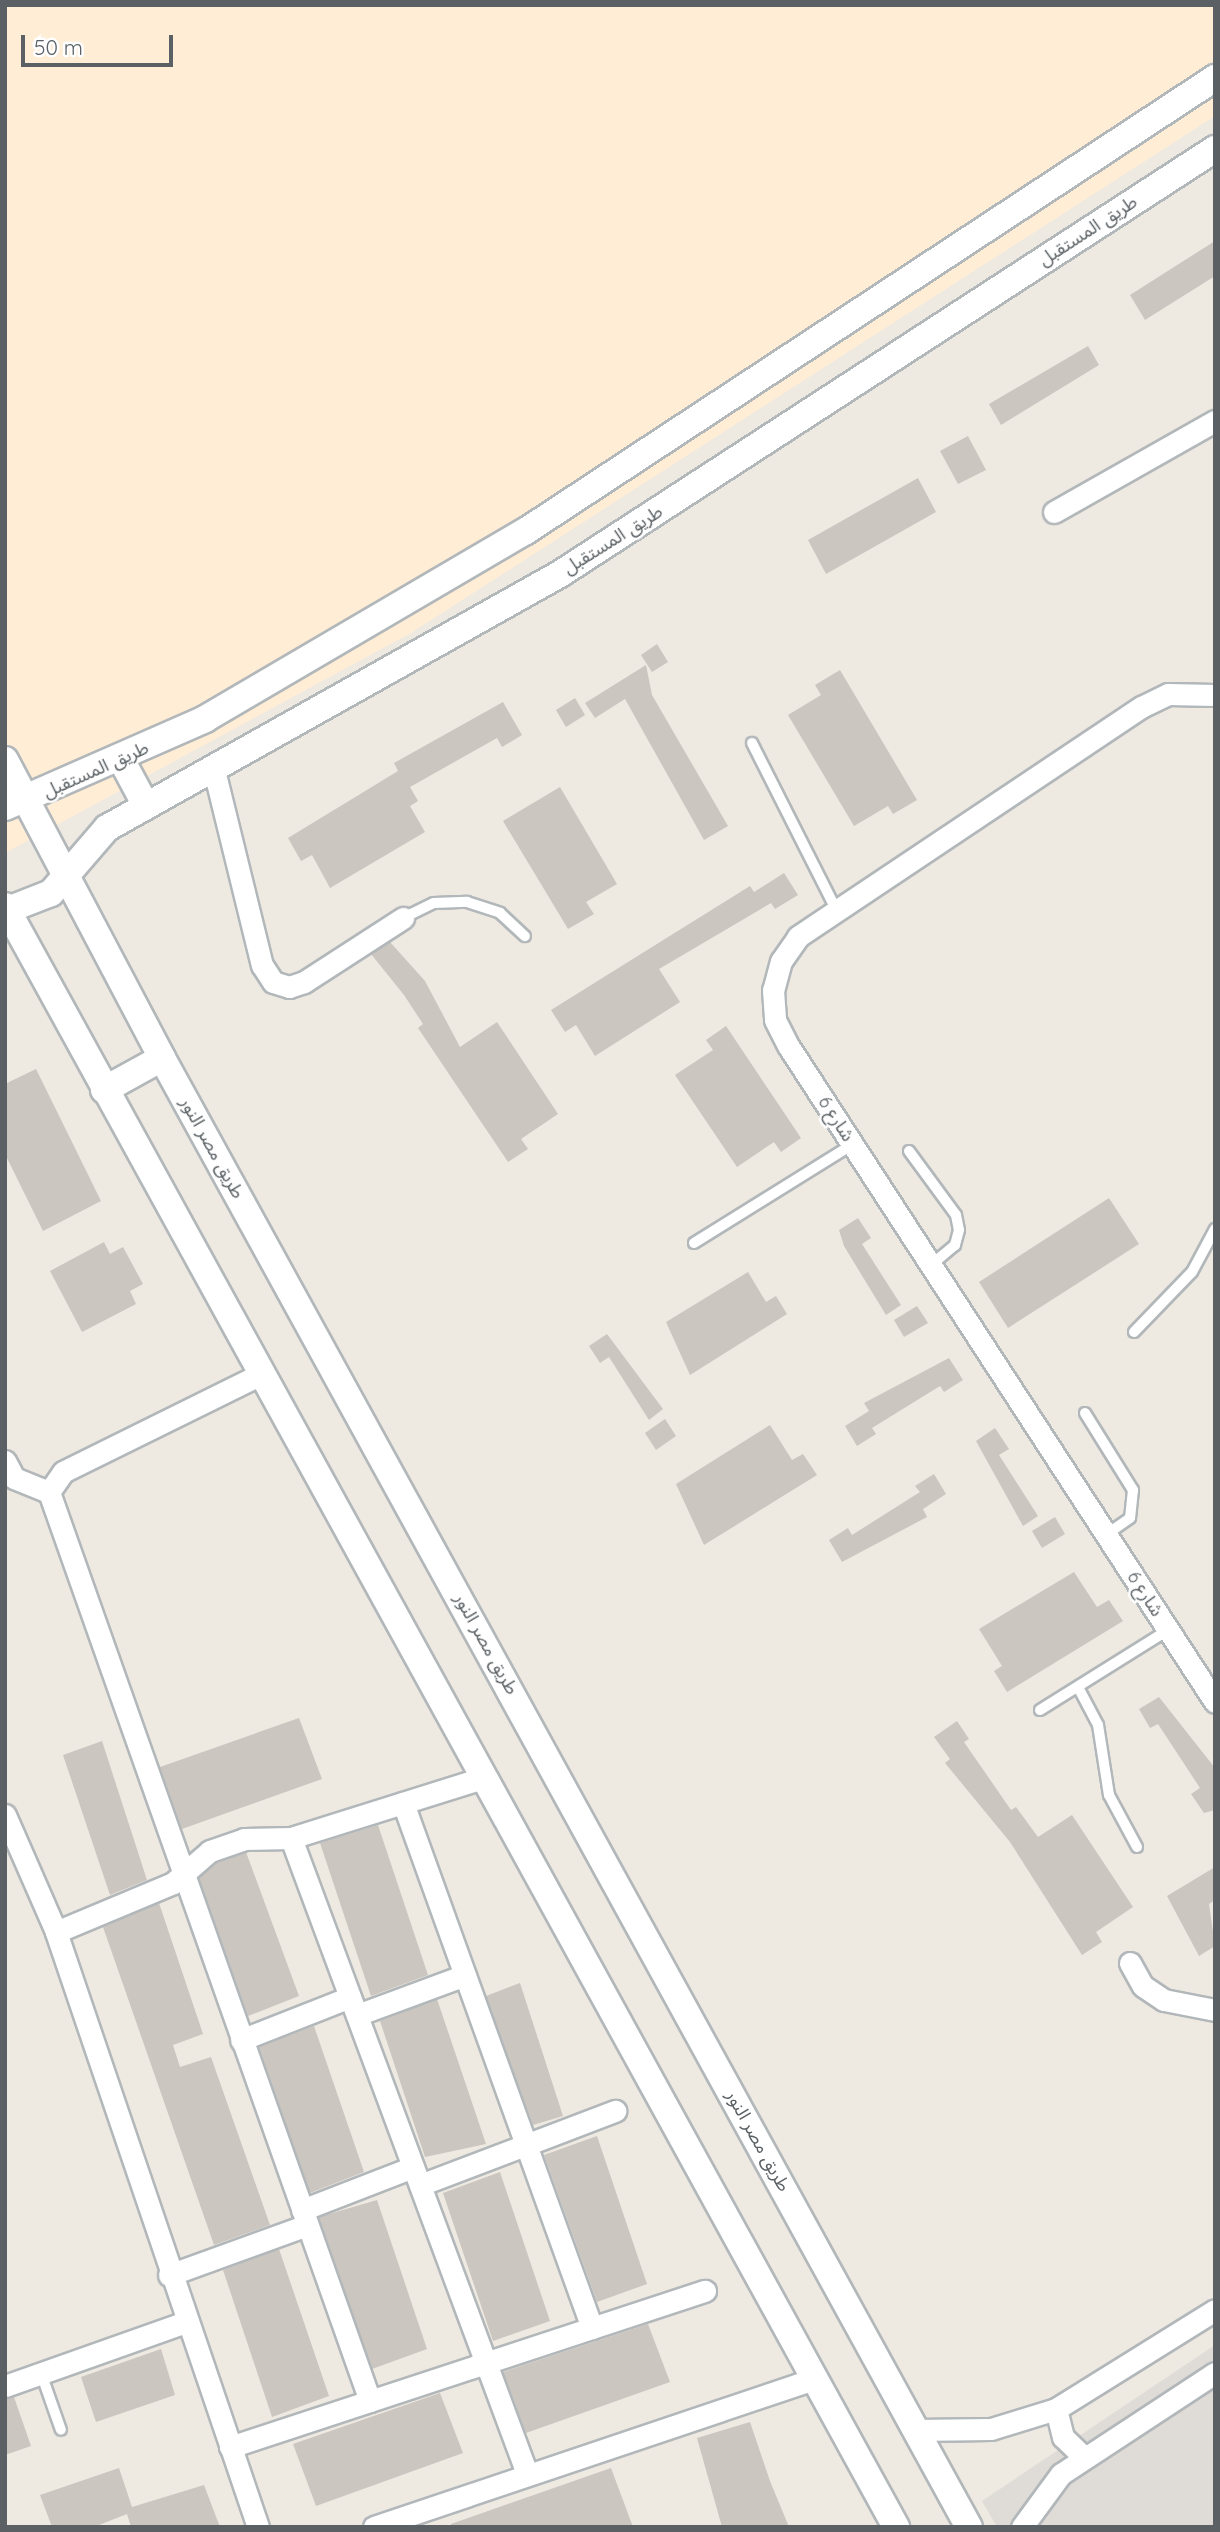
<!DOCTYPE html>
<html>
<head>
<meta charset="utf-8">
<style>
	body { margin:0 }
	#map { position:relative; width:1220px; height:2532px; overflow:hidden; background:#eee9e1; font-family:Quicksand,"Noto Sans Arabic",sans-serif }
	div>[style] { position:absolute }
	.commercial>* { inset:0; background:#ffedd6 }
	.industrial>* { inset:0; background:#dfdbd6 }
	.building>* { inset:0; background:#cbc6c0 }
	.roads { filter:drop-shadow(2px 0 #b2b7ba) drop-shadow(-2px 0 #b2b7ba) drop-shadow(0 2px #b2b7ba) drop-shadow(0 -2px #b2b7ba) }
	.service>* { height:10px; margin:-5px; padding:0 5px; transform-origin:5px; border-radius:5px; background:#fff }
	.minor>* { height:21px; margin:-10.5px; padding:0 10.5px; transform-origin:10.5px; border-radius:10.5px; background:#fff }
	.tertiary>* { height:26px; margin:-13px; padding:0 13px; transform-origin:13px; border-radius:13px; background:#fff }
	span { translate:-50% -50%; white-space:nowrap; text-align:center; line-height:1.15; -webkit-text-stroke:5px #fff; paint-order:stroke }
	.street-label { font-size:18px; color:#5a6064 }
	.frame { position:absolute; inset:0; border:7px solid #5a6064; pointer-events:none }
	.scale { position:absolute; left:21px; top:35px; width:152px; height:32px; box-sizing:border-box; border:4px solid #5a6064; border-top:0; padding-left:9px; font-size:21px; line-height:24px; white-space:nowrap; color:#5a6064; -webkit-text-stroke:5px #fff; paint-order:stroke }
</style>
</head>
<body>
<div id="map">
	<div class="commercial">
		<i style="clip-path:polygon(5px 5px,1215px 5px,1215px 116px,411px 633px,5px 853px)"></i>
	</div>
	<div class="industrial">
		<i style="clip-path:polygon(1215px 2345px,1215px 2527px,997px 2527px,982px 2501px)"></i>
	</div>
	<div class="building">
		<i style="clip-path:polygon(1215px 241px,1215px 276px,1145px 320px,1130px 295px)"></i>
		<i style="clip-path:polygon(1088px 346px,1099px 365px,1001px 425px,989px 404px)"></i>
		<i style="clip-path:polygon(968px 436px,986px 470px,958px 484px,940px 451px)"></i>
		<i style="clip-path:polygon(918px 478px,936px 512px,826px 574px,808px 540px)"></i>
		<i style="clip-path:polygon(657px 644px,668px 662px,652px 672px,641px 655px)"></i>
		<i style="clip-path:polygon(646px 665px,652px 695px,728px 826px,704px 840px,625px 699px,595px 718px,585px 703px)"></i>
		<i style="clip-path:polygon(840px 670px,917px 800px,893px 814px,888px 806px,854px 826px,788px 715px,821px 695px,815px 685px)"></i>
		<i style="clip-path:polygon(575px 698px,585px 715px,566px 727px,556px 710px)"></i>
		<i style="clip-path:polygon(503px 702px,522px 735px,502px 747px,497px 738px,410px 787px,418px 801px,410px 806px,425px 832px,330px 888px,312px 855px,301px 861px,288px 838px,398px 771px,394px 763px)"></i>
		<i style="clip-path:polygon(560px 787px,617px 884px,586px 902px,594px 914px,568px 929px,503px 821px)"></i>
		<i style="clip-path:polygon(784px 873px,798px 895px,775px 909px,771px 903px,659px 969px,680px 1002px,595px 1056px,576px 1025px,565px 1032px,551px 1010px,750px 886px,754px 892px)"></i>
		<i style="clip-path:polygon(390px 942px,425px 981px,460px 1047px,497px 1022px,558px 1114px,521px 1139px,528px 1149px,508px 1162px,418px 1028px,423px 1024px,404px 995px,371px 954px)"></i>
		<i style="clip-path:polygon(726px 1026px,801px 1138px,781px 1152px,774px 1142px,737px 1167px,675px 1075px,713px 1050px,706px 1040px)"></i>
		<i style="clip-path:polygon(36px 1069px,101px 1201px,43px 1231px,5px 1154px,5px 1084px)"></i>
		<i style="clip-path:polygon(1109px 1198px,1139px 1244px,1008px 1328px,979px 1282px)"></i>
		<i style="clip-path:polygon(858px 1218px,871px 1238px,862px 1244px,901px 1305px,886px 1315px,844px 1246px,839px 1230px)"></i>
		<i style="clip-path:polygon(104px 1242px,110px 1254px,123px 1247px,143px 1284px,130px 1291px,136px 1304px,82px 1332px,50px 1271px)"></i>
		<i style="clip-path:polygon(748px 1272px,766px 1302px,776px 1296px,787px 1314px,690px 1375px,666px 1322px)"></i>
		<i style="clip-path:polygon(917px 1306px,928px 1323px,904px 1337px,894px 1320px)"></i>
		<i style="clip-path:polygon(607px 1334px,663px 1409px,649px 1420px,609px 1357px,600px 1363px,589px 1346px)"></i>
		<i style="clip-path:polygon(949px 1358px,963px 1380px,944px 1392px,940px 1386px,872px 1428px,876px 1434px,857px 1446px,845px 1426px,869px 1411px,864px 1403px)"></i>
		<i style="clip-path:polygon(665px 1419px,676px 1436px,656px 1450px,645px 1433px)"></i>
		<i style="clip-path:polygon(770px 1425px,792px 1460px,803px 1454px,817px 1475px,704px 1545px,676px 1484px)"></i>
		<i style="clip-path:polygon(995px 1428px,1009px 1449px,999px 1455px,1038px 1516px,1023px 1526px,976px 1441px)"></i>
		<i style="clip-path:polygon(934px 1474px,946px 1494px,923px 1509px,927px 1517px,842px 1562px,829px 1540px,848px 1528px,852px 1535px,920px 1492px,915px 1486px)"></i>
		<i style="clip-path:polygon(1055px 1517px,1065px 1534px,1042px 1548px,1032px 1531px)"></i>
		<i style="clip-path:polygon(1074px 1572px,1097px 1607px,1109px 1600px,1123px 1621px,1007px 1692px,994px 1671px,1002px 1666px,979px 1629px)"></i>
		<i style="clip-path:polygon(1159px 1697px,1215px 1768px,1215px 1810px,1204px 1813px,1191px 1794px,1200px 1788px,1158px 1724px,1150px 1728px,1139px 1709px)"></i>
		<i style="clip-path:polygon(299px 1718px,322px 1779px,182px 1829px,160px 1767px)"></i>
		<i style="clip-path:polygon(957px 1721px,969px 1739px,964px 1742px,1011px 1810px,1016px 1807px,1038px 1837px,1072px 1815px,1133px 1907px,1096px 1932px,1102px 1942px,1082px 1955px,1010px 1842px,945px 1763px,950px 1759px,934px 1737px)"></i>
		<i style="clip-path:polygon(102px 1741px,147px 1880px,110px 1895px,63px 1755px)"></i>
		<i style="clip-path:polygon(378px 1825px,428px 1975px,371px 1996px,320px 1843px)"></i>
		<i style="clip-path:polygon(246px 1852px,299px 1996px,248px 2016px,199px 1878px,217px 1863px)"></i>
		<i style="clip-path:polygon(1215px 1867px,1215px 1900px,1209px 1904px,1215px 1946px,1199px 1956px,1167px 1896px)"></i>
		<i style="clip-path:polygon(159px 1903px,203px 2034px,173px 2045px,180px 2067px,211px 2057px,270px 2225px,214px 2245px,103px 1927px)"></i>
		<i style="clip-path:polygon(520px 1983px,563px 2116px,533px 2125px,486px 1996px)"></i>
		<i style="clip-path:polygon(437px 1999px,486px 2144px,425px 2157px,380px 2021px)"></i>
		<i style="clip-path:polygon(314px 2026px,364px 2172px,310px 2193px,259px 2047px)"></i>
		<i style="clip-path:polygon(597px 2136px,647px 2284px,597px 2302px,544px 2155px)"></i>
		<i style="clip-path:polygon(500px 2172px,550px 2321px,493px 2341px,443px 2193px)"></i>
		<i style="clip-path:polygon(377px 2200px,427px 2349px,372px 2369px,319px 2217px)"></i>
		<i style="clip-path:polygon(279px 2249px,329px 2396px,272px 2417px,223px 2270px)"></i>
		<i style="clip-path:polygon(648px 2324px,670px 2382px,526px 2433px,503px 2372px)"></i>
		<i style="clip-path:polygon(161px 2349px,175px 2395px,96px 2422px,81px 2377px)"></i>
		<i style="clip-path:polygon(440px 2393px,463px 2453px,316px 2506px,293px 2444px)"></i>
		<i style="clip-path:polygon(14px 2397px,31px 2446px,5px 2455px,5px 2399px)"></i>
		<i style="clip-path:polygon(750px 2422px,770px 2481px,789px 2527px,722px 2527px,697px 2438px)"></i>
		<i style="clip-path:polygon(119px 2468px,132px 2507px,204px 2485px,220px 2527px,131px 2527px,127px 2514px,94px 2527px,52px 2527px,40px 2495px)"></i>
		<i style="clip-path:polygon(611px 2468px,633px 2527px,451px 2527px,451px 2524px)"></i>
	</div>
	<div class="roads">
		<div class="service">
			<i style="left:752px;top:743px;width:188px;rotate:63.2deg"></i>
			<i style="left:403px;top:918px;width:34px;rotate:-26deg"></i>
			<i style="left:434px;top:903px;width:33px;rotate:-2deg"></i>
			<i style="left:467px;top:902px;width:35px;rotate:18deg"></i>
			<i style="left:500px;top:913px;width:34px;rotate:43deg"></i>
			<i style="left:909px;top:1151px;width:79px;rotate:53.7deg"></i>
			<i style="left:956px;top:1215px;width:15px;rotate:79deg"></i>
			<i style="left:959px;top:1230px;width:16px;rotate:105deg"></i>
			<i style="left:955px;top:1245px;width:31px;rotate:140deg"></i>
			<i style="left:694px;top:1243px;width:187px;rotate:-31.9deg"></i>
			<i style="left:1134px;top:1332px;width:83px;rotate:-46deg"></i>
			<i style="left:1192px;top:1272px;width:49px;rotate:-61.9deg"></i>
			<i style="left:1085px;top:1413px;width:91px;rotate:58.1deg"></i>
			<i style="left:1133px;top:1490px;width:28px;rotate:96deg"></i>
			<i style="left:1130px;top:1518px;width:29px;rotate:145deg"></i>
			<i style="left:1078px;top:1687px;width:43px;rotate:62.2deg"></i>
			<i style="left:1098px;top:1725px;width:71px;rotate:81.1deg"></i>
			<i style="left:1109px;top:1795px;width:59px;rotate:61.7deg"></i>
			<i style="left:1040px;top:1710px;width:151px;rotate:-32deg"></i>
			<i style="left:41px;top:2373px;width:60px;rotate:70.7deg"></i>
		</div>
		<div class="minor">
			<i style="left:1054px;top:512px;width:185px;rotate:-29.5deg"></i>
			<i style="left:1215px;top:695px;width:47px;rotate:-178.8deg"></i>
			<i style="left:1168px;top:694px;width:30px;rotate:154deg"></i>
			<i style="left:1141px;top:707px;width:413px;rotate:146.2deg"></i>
			<i style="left:798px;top:937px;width:29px;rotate:125deg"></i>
			<i style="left:781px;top:961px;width:30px;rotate:105deg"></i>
			<i style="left:773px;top:990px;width:30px;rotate:86deg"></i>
			<i style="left:775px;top:1020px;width:30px;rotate:63deg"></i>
			<i style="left:789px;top:1047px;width:781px;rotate:56.96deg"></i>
			<i style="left:214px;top:770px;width:201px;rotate:76.2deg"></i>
			<i style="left:262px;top:965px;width:20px;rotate:57deg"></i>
			<i style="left:273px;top:982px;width:17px;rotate:17deg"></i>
			<i style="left:289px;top:987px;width:16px;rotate:-18deg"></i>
			<i style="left:304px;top:982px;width:118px;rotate:-32.9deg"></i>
			<i style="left:261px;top:1374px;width:221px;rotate:153.7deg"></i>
			<i style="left:63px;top:1472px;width:24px;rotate:125deg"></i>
			<i style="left:49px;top:1492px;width:964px;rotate:70.55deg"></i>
			<i style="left:5px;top:1461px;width:19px;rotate:62deg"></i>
			<i style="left:14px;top:1478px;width:38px;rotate:22deg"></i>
			<i style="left:403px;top:1803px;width:558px;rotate:70.2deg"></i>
			<i style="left:5px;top:1815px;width:128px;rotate:66.4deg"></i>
			<i style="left:56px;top:1932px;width:628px;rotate:71.25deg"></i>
			<i style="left:291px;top:1838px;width:675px;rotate:69.63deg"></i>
			<i style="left:56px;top:1932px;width:127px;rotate:-22.7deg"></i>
			<i style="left:173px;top:1883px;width:49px;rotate:-40.9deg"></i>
			<i style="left:210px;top:1851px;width:36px;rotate:-19deg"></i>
			<i style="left:244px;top:1839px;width:47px;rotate:-1.2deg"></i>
			<i style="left:291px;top:1838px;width:201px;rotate:-17.4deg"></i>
			<i style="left:1130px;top:1963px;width:26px;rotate:61deg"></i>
			<i style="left:1143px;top:1986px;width:25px;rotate:34deg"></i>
			<i style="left:1164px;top:2000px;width:52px;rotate:11.1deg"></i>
			<i style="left:357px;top:2015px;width:115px;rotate:-20.3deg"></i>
			<i style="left:241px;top:2040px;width:117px;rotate:-21.5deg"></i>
			<i style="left:420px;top:2185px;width:209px;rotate:-20.8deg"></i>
			<i style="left:302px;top:2210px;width:119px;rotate:-21.2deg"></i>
			<i style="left:169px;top:2275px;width:147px;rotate:-19.9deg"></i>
			<i style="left:5px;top:2386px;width:192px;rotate:-19.5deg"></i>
			<i style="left:1056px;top:2409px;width:29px;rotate:76deg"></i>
			<i style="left:1063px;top:2437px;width:28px;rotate:44deg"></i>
			<i style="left:915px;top:2430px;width:76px;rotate:-0.8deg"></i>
			<i style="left:991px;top:2429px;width:68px;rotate:-17.1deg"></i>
			<i style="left:1056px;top:2409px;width:187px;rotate:-31.9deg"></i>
			<i style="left:230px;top:2447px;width:500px;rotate:-18.2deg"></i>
			<i style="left:374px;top:2527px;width:464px;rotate:-18.6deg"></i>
			<i style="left:1022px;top:2527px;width:66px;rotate:-53.7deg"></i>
			<i style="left:1061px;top:2474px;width:184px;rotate:-33.3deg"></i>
		</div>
		<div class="tertiary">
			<i style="left:5px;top:760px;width:337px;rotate:62.2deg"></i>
			<i style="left:162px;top:1058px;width:1676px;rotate:61.22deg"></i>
			<i style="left:122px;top:761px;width:51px;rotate:61.9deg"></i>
			<i style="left:5px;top:807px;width:219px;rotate:-23.7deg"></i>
			<i style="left:205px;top:719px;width:372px;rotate:-30.4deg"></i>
			<i style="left:526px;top:531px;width:825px;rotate:-33.32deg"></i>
			<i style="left:5px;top:906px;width:1850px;rotate:61.2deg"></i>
			<i style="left:5px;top:911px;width:49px;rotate:-21.4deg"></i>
			<i style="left:51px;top:893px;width:86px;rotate:-49.3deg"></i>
			<i style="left:107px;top:828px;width:519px;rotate:-29.28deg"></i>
			<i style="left:560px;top:574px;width:781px;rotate:-32.98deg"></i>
			<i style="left:104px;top:1090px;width:66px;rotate:-28.9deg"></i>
		</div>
	</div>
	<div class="street-label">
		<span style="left:1088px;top:231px;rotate:-33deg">طريق المستقبل</span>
		<span style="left:613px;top:540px;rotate:-32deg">طريق المستقبل</span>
		<span style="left:96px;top:770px;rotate:-24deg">طريق المستقبل</span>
		<span style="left:836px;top:1119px;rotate:57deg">شارع 6</span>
		<span style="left:212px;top:1148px;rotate:61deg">طريق مصر النور</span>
		<span style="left:1145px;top:1594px;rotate:57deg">شارع 6</span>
		<span style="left:486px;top:1644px;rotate:61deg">طريق مصر النور</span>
		<span style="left:758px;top:2141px;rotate:61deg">طريق مصر النور</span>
	</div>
	<div class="frame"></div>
	<div class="scale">50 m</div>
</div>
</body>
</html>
